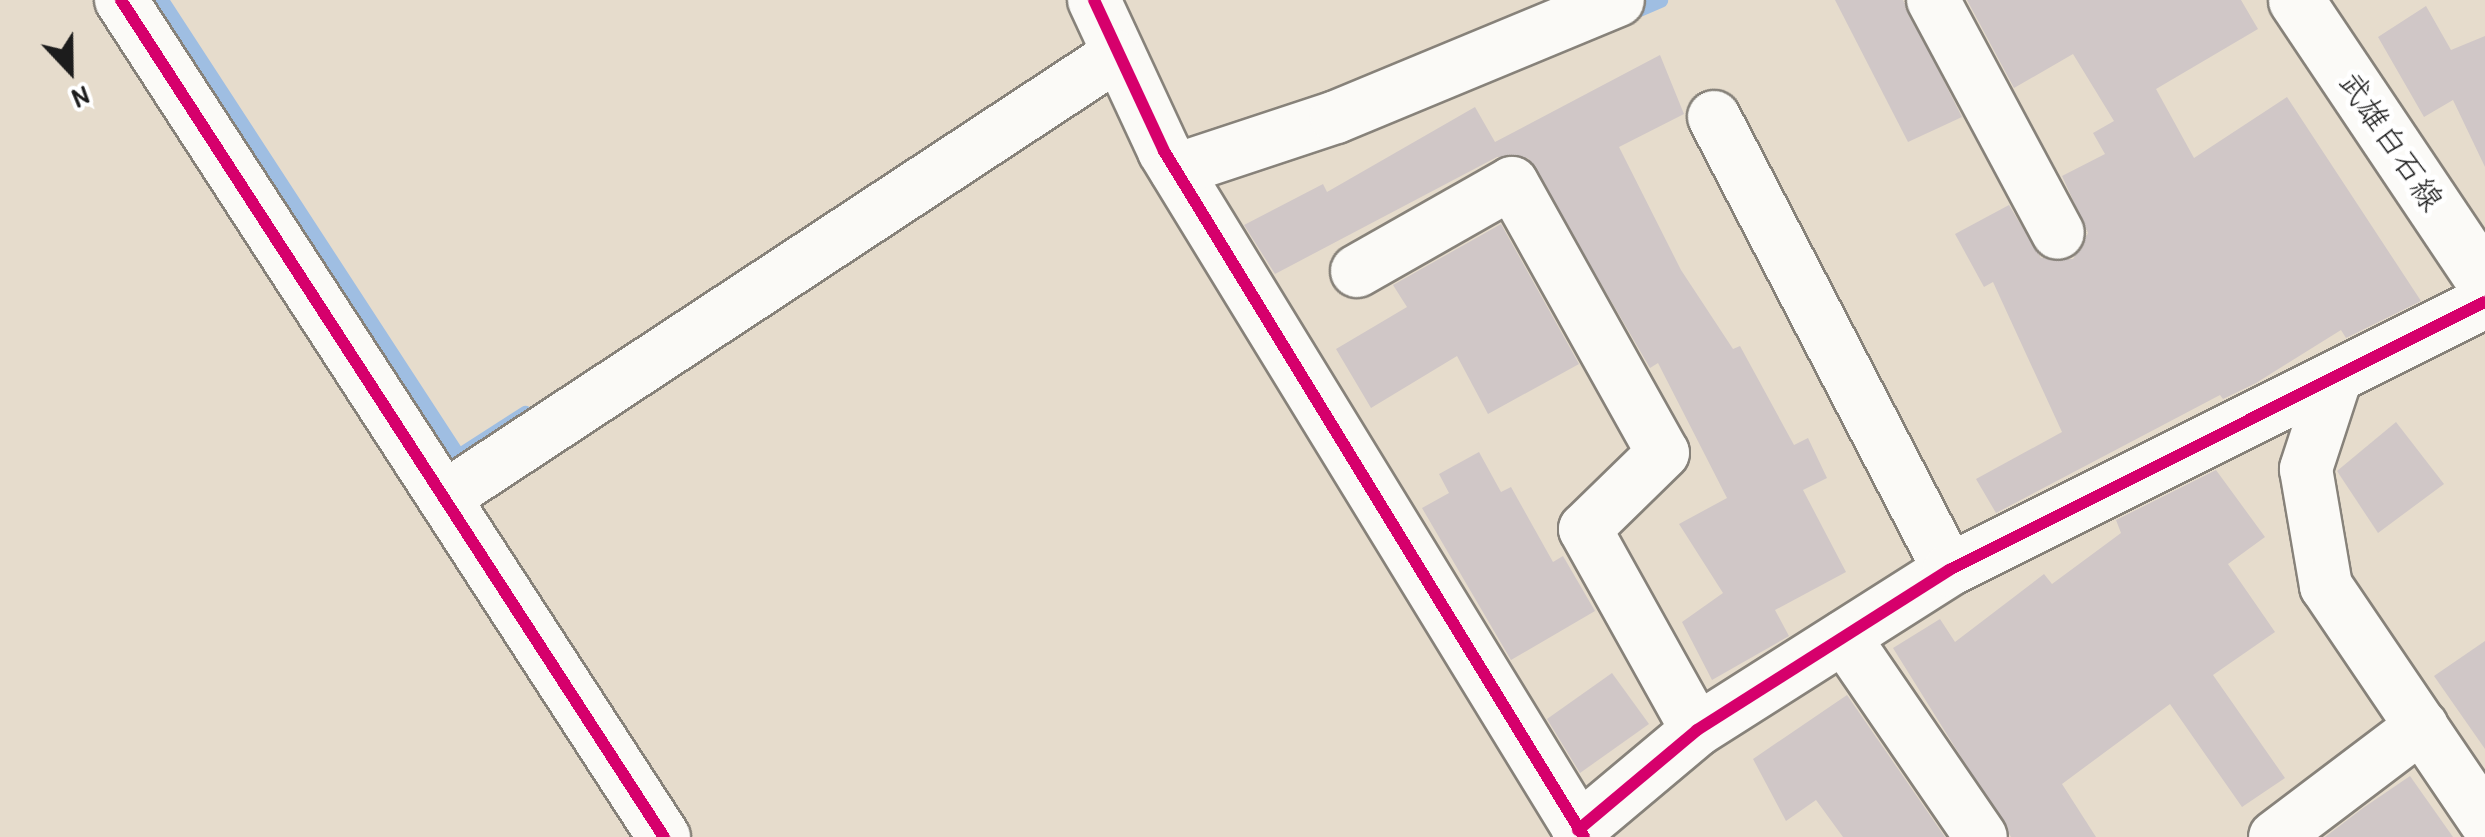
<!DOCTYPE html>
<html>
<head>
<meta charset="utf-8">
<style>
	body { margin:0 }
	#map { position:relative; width:2485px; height:837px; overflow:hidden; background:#e6dccc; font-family:"Patrick Hand","Klee One",sans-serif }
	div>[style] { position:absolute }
	.stream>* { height:15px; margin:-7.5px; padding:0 7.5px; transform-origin:7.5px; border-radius:7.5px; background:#9fbee2 }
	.building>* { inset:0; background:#d0c7c7 }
	.roads { filter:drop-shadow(2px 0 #87827a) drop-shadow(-2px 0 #87827a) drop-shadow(0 2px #87827a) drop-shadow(0 -2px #87827a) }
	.street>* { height:52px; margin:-26px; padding:0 26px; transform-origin:26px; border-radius:26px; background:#fbfaf7 }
	.secondary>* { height:55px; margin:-27.5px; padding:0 27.5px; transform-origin:27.5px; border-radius:27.5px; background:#fbfaf7 }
	.cycleway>* { height:12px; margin:-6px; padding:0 6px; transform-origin:6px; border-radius:6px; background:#d6006c }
	span { translate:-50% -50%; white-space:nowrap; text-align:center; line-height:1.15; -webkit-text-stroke:10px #fff; paint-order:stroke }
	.street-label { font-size:32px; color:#1c1c1c }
	.north { position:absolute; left:20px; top:20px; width:100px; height:100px; -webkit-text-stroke:8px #fff; paint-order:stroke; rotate:158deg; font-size:28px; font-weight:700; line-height:40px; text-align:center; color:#1c1c1c }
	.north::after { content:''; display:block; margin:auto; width:35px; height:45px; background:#1c1c1c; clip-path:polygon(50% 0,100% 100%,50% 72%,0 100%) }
</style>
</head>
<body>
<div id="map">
	<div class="stream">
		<i style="left:161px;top:0;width:544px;rotate:56.92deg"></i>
		<i style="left:458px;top:456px;width:80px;rotate:-32.7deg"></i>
		<i style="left:1627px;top:14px;width:36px;rotate:-23deg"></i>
	</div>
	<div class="building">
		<i style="clip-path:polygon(1835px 0,1903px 0,1962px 117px,1908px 142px)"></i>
		<i style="clip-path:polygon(1967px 0,2241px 0,2258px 29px,2156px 89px,2194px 158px,2287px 97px,2421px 301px,2346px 338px,2341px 330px,2256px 383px,2223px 399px,2220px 395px,1996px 513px,1976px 479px,2062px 432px,1993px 282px,1984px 287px,1955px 234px,2009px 205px,2041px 258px,2073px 259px,2088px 233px,2062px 176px,2105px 154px,2093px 133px,2114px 121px,2073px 54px,2014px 88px)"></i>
		<i style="clip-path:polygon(2426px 6px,2451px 50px,2485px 36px,2485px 167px,2453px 100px,2424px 117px,2378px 37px)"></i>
		<i style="clip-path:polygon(1660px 55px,1684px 114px,1619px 147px,1681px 270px,1733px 349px,1740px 346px,1794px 445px,1808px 438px,1827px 478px,1803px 490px,1846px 572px,1775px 610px,1789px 636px,1712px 680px,1682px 622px,1723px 593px,1679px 524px,1727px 498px,1658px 363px,1650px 368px,1528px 158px,1497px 157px,1275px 274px,1244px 225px,1323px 184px,1327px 192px,1475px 107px,1495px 142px)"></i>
		<i style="clip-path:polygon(1501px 224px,1579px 364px,1488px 414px,1457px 356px,1371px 408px,1336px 349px,1407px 307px,1393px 285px)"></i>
		<i style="clip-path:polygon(2396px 422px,2444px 484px,2378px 533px,2337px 471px)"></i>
		<i style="clip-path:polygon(1479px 452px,1501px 492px,1511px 487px,1553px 562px,1563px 556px,1595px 611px,1511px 660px,1422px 508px,1449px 493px,1439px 474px)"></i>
		<i style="clip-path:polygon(2216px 470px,2265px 537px,2228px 564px,2275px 632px,2213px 675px,2285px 778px,2242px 807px,2170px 704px,2062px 784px,2096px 837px,2011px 837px,1893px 648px,1940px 619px,1955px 642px,2044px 574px,2052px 584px,2121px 533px,2116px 520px)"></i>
		<i style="clip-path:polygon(2485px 641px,2485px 749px,2434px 676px)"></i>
		<i style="clip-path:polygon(1612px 673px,1649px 724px,1580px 773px,1547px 719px)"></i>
		<i style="clip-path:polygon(1847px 695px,1945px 837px,1843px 837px,1816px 800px,1786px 821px,1753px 759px)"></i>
		<i style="clip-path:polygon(2410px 776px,2453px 837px,2325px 837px,2363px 808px)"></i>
	</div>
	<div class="roads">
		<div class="street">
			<i style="left:121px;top:0;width:998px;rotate:57.03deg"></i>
			<i style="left:1094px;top:0;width:166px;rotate:65.1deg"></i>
			<i style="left:1164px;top:151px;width:804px;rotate:58.52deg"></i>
			<i style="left:1933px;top:0;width:264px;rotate:61.8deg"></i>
			<i style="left:1714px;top:117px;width:510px;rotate:62.58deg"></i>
			<i style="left:1176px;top:170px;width:169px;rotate:-18.3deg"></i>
			<i style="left:1336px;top:117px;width:305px;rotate:-22.5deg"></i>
			<i style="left:1357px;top:271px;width:178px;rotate:-29.6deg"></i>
			<i style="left:1512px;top:183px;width:309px;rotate:60.8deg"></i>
			<i style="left:1663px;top:453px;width:109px;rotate:135.7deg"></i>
			<i style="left:1585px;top:529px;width:230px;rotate:60.9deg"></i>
			<i style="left:2336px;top:377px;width:97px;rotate:108.1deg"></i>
			<i style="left:2306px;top:469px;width:119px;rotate:80.3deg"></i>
			<i style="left:2326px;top:586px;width:284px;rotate:55.9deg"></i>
			<i style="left:445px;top:497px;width:802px;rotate:-33.35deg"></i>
			<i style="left:1844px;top:637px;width:242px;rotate:55.6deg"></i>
			<i style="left:1578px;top:830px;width:155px;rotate:-40deg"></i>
			<i style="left:1697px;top:730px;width:299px;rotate:-32.4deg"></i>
			<i style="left:1949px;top:570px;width:599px;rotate:-26.57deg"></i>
			<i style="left:2275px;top:837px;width:184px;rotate:-37.1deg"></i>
		</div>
		<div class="secondary">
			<i style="left:2296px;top:0;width:339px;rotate:56.2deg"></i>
		</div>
	</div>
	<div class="cycleway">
		<i style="left:121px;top:0;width:998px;rotate:57.03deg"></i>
		<i style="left:1094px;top:0;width:166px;rotate:65.1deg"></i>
		<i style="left:1164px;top:151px;width:804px;rotate:58.52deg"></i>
		<i style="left:1578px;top:830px;width:155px;rotate:-40deg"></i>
		<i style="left:1697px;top:730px;width:299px;rotate:-32.4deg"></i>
		<i style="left:1949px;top:570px;width:599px;rotate:-26.57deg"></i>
	</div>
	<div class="street-label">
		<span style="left:2391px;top:141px;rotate:56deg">武雄白石線</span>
	</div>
	<div class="north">N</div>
</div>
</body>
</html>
